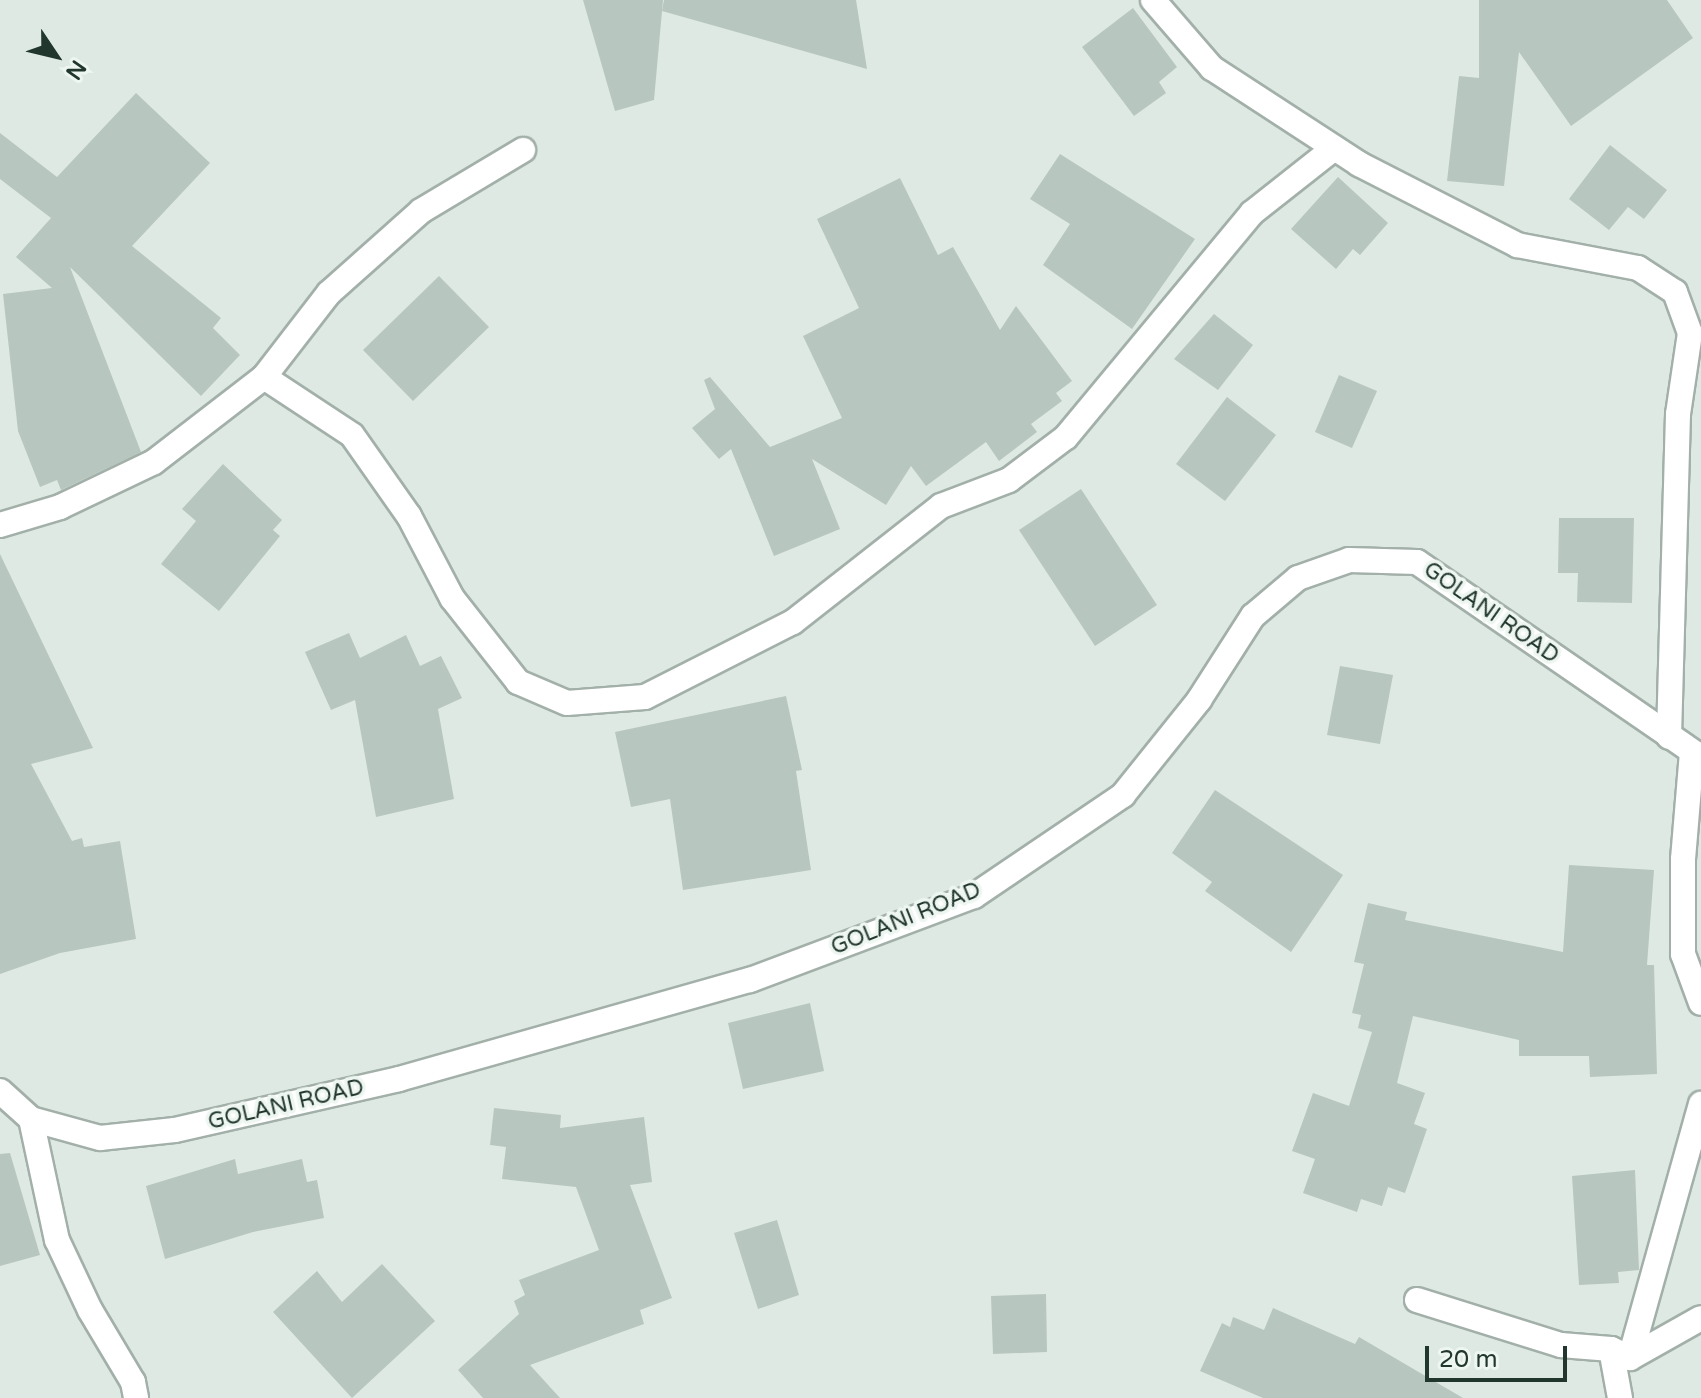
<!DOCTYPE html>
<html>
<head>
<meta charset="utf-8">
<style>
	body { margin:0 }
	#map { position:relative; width:1701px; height:1398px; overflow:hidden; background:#dee9e3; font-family:"Varela Round",sans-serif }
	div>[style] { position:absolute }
	.building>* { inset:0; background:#b7c6be }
	.roads { filter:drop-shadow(2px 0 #a2b0a9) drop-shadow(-2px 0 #a2b0a9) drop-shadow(0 2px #a2b0a9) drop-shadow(0 -2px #a2b0a9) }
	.minor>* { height:24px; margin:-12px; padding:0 12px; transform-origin:12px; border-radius:12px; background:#fff }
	span { translate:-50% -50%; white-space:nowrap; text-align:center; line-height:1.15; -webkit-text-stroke:7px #eef6f1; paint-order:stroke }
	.street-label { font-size:22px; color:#21372e }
	.north { position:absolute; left:16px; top:16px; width:80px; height:80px; -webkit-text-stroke:6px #eef6f1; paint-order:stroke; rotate:125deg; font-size:22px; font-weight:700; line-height:32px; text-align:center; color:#21372e }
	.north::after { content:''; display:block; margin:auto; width:28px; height:36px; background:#21372e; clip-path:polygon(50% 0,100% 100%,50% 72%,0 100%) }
	.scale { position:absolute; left:1425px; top:1346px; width:142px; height:36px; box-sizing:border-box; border:4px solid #21372e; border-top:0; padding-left:10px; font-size:24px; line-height:28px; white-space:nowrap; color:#21372e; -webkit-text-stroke:6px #eef6f1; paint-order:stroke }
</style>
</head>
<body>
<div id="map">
	<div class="building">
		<i style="clip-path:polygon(583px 0,663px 0,654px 100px,615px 111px)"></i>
		<i style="clip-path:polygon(664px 0,856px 0,867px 69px,662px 11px)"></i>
		<i style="clip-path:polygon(1479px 0,1667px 0,1693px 38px,1571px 126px,1519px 52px,1504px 186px,1447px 181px,1459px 76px,1479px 78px)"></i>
		<i style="clip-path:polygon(1133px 8px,1177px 67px,1159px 82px,1166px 93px,1134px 116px,1082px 47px)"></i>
		<i style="clip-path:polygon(136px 93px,210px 163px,132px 246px,221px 318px,213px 328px,240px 355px,201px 396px,70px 267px,141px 452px,61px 490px,57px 480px,40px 487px,18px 431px,3px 294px,52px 288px,16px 257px,51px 218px,0 179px,0 133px,57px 177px)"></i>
		<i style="clip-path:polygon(1610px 145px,1667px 190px,1644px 219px,1628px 207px,1609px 230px,1569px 199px)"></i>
		<i style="clip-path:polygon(1060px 154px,1195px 239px,1132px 329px,1043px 265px,1070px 224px,1030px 199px)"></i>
		<i style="clip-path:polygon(1338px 177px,1388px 223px,1360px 255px,1353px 249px,1336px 269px,1291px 229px)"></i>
		<i style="clip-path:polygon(900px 178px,938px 255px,953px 247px,1000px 330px,1016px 306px,1072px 381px,1056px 393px,1062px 401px,1031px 424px,1037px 432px,999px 461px,986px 442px,926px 486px,911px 466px,886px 505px,812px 459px,840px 529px,774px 556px,731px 449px,719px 459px,692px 428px,715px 409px,704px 380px,710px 377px,770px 447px,842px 418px,803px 336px,859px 308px,817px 219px)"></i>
		<i style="clip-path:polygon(439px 276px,489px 327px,413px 401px,363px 350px)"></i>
		<i style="clip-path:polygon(1214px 314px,1253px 345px,1218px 390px,1174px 359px)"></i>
		<i style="clip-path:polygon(1339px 375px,1377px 391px,1352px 448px,1315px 432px)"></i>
		<i style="clip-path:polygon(1227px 397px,1276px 435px,1225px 501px,1176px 464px)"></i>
		<i style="clip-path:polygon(223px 464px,282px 520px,273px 530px,280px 536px,219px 611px,161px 564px,196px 521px,182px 509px)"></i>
		<i style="clip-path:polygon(1081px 489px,1157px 605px,1095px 646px,1019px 530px)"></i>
		<i style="clip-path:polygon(1559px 518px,1634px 518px,1632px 603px,1577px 602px,1578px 573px,1558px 573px)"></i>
		<i style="clip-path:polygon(0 554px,93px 748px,31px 764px,72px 841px,82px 838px,84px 847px,120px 841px,136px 939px,60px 953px,0 974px)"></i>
		<i style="clip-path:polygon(349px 633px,360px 658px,406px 635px,420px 666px,441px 656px,462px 698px,438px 709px,454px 799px,376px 817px,355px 700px,331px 710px,305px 652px)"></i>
		<i style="clip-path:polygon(1340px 666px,1393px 675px,1380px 744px,1327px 735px)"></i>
		<i style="clip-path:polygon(786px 696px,802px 770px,796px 771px,811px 870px,683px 890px,670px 799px,631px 807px,615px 732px)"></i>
		<i style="clip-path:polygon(1215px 790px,1343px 875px,1291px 952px,1205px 891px,1212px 882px,1172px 853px)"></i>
		<i style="clip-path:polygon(1569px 865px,1654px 870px,1647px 965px,1654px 965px,1657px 1074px,1590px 1077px,1589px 1056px,1519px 1056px,1519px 1040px,1413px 1016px,1397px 1083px,1425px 1093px,1414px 1124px,1427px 1129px,1405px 1193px,1388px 1187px,1382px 1206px,1361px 1199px,1357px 1212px,1303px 1193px,1315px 1159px,1292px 1151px,1313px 1093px,1349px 1106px,1372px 1032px,1358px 1028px,1361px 1015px,1352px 1013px,1364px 964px,1354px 962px,1368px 903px,1407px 912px,1405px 920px,1563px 952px)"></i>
		<i style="clip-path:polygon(810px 1003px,824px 1071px,743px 1089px,728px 1023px)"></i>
		<i style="clip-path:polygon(494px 1108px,561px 1115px,560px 1128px,644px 1117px,652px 1182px,630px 1185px,672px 1298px,640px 1310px,644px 1324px,530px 1365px,560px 1398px,483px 1398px,458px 1370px,519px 1314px,514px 1301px,525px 1295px,519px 1280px,599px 1250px,576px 1187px,502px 1179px,506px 1147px,490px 1145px)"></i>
		<i style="clip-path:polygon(10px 1153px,40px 1255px,0 1266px,0 1154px)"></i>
		<i style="clip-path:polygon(235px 1159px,238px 1174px,302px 1159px,307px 1182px,317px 1180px,324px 1218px,253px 1232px,165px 1259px,146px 1186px)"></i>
		<i style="clip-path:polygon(1635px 1170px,1639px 1270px,1618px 1272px,1619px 1283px,1579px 1285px,1572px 1176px)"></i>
		<i style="clip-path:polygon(777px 1220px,799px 1295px,758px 1309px,734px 1233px)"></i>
		<i style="clip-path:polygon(382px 1264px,435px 1321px,352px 1398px,273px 1312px,317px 1271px,342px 1302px)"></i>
		<i style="clip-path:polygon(1046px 1294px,1047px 1352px,993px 1354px,991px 1296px)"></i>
		<i style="clip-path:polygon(1273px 1308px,1355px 1344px,1359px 1337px,1463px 1398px,1263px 1398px,1200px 1371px,1222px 1323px,1230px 1327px,1233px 1317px,1264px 1330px)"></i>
	</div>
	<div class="roads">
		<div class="minor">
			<i style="left:1153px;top:0;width:90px;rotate:49.1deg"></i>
			<i style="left:1212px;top:68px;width:176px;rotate:33.1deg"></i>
			<i style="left:1359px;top:164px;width:178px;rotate:27.1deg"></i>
			<i style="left:1517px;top:245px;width:123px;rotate:10.8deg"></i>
			<i style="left:1638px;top:268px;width:44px;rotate:33deg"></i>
			<i style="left:1675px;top:292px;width:44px;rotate:69.9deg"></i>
			<i style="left:1690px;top:333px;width:82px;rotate:98.4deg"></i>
			<i style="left:1678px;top:414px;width:323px;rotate:91.6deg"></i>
			<i style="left:264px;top:377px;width:105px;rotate:33.4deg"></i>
			<i style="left:352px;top:435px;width:99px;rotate:54.9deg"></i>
			<i style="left:409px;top:516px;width:93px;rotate:62.3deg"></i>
			<i style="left:452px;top:598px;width:107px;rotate:51.8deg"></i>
			<i style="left:518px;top:682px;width:53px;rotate:23.2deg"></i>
			<i style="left:567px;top:703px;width:78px;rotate:-4.4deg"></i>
			<i style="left:645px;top:697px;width:166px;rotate:-26.9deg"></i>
			<i style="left:793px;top:622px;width:188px;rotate:-38.1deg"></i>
			<i style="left:941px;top:506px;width:73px;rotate:-20.9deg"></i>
			<i style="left:1009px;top:480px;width:71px;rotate:-37deg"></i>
			<i style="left:1066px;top:437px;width:291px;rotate:-50.3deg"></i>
			<i style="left:1252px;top:213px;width:103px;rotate:-38.3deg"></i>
			<i style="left:0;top:525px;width:63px;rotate:-16.7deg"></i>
			<i style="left:60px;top:507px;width:104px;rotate:-25.6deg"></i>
			<i style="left:154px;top:462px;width:139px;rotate:-37.7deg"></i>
			<i style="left:264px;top:377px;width:106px;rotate:-52.3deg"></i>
			<i style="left:329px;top:293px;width:123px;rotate:-41.7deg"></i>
			<i style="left:421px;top:211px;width:119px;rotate:-30.9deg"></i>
			<i style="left:1692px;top:752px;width:107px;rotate:94.8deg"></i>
			<i style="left:1683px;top:859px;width:95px;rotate:90deg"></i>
			<i style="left:1683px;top:954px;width:52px;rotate:69.8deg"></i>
			<i style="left:0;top:1091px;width:42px;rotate:42.1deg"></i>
			<i style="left:31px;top:1119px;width:72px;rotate:15.4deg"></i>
			<i style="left:100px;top:1138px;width:75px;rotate:-6.1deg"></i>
			<i style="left:175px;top:1130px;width:230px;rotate:-12.8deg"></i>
			<i style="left:399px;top:1079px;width:365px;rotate:-15.8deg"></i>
			<i style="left:750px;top:980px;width:239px;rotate:-20.6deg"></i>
			<i style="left:974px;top:896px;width:180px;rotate:-34.1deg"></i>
			<i style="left:1123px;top:795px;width:122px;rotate:-51.3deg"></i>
			<i style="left:1199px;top:700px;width:100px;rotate:-57.3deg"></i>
			<i style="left:1253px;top:616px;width:59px;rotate:-40.2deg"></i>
			<i style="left:1298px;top:578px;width:54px;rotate:-19.4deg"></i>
			<i style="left:1349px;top:560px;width:68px;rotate:1.7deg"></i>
			<i style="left:1417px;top:562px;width:345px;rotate:34.5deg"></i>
			<i style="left:31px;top:1119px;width:124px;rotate:77.9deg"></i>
			<i style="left:57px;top:1240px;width:77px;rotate:64.8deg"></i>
			<i style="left:90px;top:1310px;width:84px;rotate:59.2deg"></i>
			<i style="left:133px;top:1382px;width:16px;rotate:79deg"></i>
			<i style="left:1417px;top:1300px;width:151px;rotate:17.4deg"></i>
			<i style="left:1561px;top:1345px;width:50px;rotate:4.6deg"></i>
			<i style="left:1611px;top:1349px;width:21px;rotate:25deg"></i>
			<i style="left:1630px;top:1358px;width:81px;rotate:-29.4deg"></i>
			<i style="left:1611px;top:1349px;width:50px;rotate:79.6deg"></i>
			<i style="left:1630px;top:1358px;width:264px;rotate:-74.4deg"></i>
		</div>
	</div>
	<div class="street-label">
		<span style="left:1491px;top:613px;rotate:35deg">GOLANI ROAD</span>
		<span style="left:906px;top:919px;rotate:-22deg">GOLANI ROAD</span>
		<span style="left:286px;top:1105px;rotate:-13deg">GOLANI ROAD</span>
	</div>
	<div class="north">N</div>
	<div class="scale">20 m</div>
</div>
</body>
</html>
